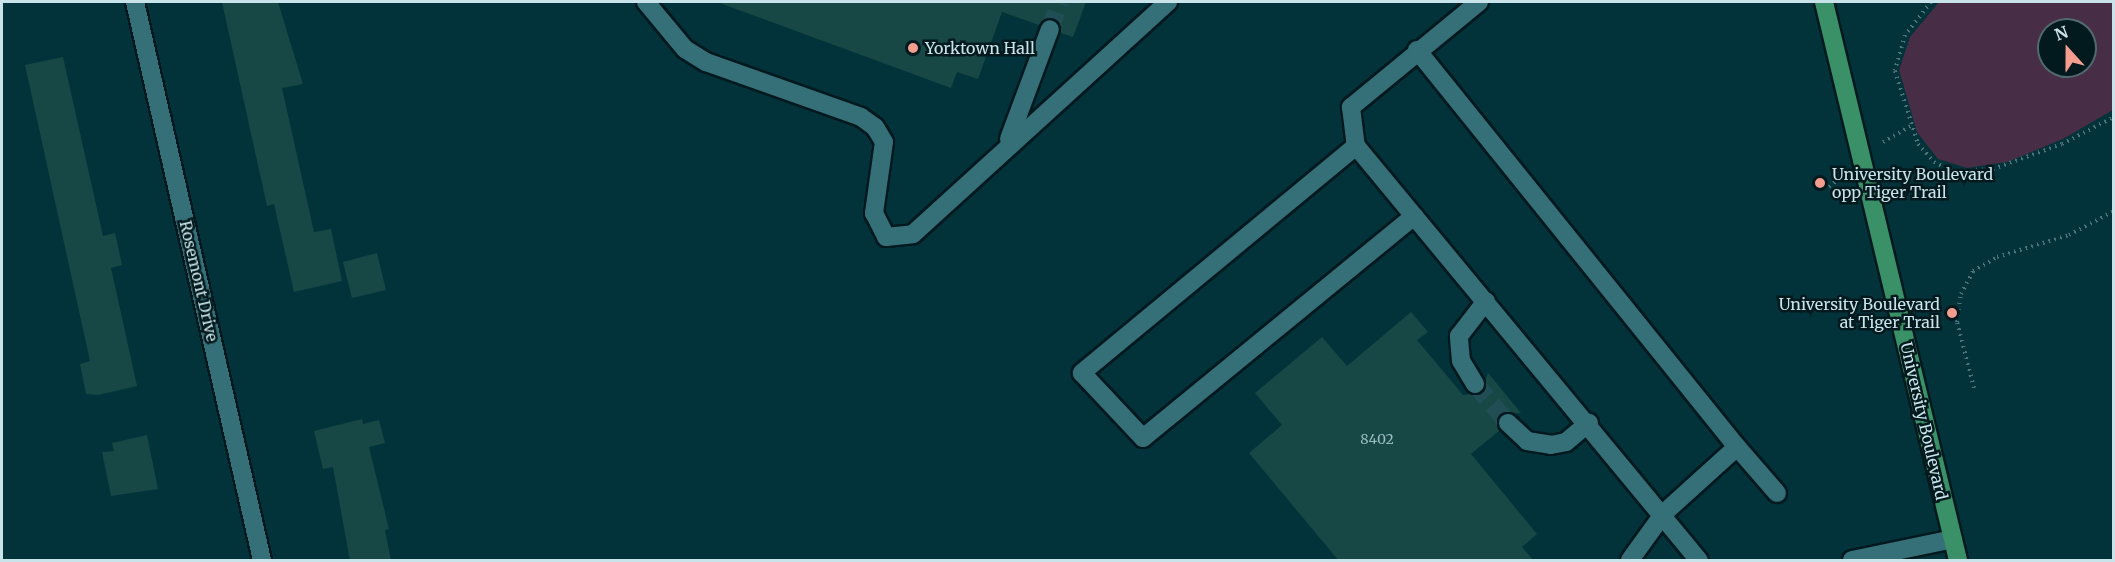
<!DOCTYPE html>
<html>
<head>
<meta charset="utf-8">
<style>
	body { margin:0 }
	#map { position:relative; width:2115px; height:562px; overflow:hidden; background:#02333a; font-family:Merriweather,serif }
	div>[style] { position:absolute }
	.green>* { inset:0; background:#482d46 }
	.building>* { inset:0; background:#174845 }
	.minor-tunnel>* { height:18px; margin-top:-9px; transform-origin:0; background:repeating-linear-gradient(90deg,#204e54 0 18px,transparent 0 27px) }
	.path>* { height:4px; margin-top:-2px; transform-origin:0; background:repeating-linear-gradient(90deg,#4b747b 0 1.5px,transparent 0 6px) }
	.roads { filter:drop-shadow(2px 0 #00191e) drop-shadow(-2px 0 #00191e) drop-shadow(0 2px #00191e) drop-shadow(0 -2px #00191e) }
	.minor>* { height:18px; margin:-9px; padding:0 9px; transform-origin:9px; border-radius:9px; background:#356f78 }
	.major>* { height:18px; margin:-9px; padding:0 9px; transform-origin:9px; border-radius:9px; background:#3a9167 }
	.dots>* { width:16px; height:16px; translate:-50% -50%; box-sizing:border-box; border:3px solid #02191d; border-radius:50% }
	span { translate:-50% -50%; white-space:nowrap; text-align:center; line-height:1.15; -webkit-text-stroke:5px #02191d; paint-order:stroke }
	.number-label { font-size:14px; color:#9cbdc1 }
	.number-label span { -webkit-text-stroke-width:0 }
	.poi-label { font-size:16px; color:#c8e4ea }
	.left { translate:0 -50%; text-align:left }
	.right { translate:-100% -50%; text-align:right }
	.street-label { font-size:16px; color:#c8e4ea }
	.frame { position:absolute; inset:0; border:3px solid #c8e4ea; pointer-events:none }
	.north { position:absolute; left:2037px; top:18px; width:60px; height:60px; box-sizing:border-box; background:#02191d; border:2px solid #516a6f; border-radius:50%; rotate:339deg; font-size:16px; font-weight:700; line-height:24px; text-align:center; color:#c8e4ea }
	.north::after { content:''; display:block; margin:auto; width:21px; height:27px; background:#f59d8e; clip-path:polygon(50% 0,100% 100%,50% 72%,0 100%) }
</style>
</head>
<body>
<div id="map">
	<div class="green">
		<i style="clip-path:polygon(evenodd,1939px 2px,2113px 2px,2113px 110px,2063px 139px,2007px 162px,1967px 168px,1938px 159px,1917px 132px,1899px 70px,1910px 37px,1939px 2px,2049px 30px,2085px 30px,2085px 66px,2049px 66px,2049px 30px)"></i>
	</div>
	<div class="building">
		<i style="clip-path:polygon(222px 2px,278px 2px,303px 84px,282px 88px,314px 232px,331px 229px,342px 281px,294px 292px,274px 204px,267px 206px)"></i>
		<i style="clip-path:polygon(717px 2px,1086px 2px,1073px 37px,1061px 33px,1053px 18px,1039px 25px,1002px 12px,978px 79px,957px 72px,951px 88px)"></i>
		<i style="clip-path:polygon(63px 57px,103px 236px,115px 233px,122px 265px,111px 268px,137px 386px,98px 395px,86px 394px,80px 364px,90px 361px,25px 65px)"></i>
		<i style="clip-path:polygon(377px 253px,386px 290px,352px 298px,343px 262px)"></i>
		<i style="clip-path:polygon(1411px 312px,1428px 332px,1417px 340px,1463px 395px,1481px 393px,1488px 373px,1521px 413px,1500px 415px,1500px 430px,1471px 454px,1537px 534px,1522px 547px,1534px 561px,1339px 561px,1249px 453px,1282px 425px,1255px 393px,1322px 337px,1347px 366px)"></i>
		<i style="clip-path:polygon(362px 419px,363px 424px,379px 420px,385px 443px,369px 447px,389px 529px,385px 530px,391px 561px,350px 561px,333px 467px,323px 469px,314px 431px)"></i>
		<i style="clip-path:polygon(147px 435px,158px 489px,111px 496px,102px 452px,114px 451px,112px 443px)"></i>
	</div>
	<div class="minor-tunnel">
		<i style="left:1050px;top:29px;width:29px;rotate:-70deg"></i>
		<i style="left:1475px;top:384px;width:51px;rotate:49.8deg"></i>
	</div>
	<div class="path">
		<i style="left:1931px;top:2px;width:42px;rotate:128.2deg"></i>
		<i style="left:1905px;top:35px;width:37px;rotate:106deg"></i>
		<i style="left:1895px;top:71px;width:77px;rotate:72.5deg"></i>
		<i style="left:1918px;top:144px;width:24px;rotate:48deg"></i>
		<i style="left:1934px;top:162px;width:20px;rotate:27deg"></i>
		<i style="left:1952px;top:171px;width:41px;rotate:-2.8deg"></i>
		<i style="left:1993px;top:169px;width:73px;rotate:-19.9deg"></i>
		<i style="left:2062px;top:144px;width:59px;rotate:-27.4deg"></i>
		<i style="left:1883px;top:142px;width:32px;rotate:-30deg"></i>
		<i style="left:1829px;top:187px;width:16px;rotate:-40deg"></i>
		<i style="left:1974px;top:388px;width:68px;rotate:-104.4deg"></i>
		<i style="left:1957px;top:322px;width:28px;rotate:-82deg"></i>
		<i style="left:1961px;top:294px;width:26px;rotate:-62deg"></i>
		<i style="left:1973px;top:271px;width:28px;rotate:-30deg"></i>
		<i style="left:1997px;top:257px;width:75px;rotate:-17deg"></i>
		<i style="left:2069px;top:235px;width:51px;rotate:-28.1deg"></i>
	</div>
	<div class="roads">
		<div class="minor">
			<i style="left:135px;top:2px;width:572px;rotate:77.18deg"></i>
			<i style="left:646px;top:2px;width:61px;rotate:50.3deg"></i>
			<i style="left:685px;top:49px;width:25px;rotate:32deg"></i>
			<i style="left:706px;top:62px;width:164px;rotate:19.5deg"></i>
			<i style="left:861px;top:117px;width:17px;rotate:36deg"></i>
			<i style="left:875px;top:127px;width:17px;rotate:59deg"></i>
			<i style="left:884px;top:142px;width:72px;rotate:98deg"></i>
			<i style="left:874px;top:213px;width:27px;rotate:63deg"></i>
			<i style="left:886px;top:237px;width:27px;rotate:-6deg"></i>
			<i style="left:913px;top:234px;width:345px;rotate:-42.3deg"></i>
			<i style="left:1479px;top:2px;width:166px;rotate:140.6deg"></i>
			<i style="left:1351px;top:107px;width:39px;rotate:83deg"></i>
			<i style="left:1356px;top:146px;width:356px;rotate:140.4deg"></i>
			<i style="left:1082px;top:373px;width:89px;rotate:46.8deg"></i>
			<i style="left:1143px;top:438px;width:350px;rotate:-39.3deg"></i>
			<i style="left:1414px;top:216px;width:447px;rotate:50.4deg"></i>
			<i style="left:1417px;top:50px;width:510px;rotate:51.13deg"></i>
			<i style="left:1737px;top:447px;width:98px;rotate:137.9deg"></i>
			<i style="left:1664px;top:513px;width:58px;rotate:125.9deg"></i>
			<i style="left:1009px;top:139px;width:117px;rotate:-69.6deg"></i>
			<i style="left:1356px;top:146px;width:91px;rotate:50.4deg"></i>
			<i style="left:1475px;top:384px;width:27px;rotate:-121deg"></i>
			<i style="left:1461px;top:361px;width:25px;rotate:-95deg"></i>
			<i style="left:1459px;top:336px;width:44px;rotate:-52.4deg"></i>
			<i style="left:1508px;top:423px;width:26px;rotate:43deg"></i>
			<i style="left:1527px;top:441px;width:24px;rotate:9deg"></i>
			<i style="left:1551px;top:445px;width:15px;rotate:-11deg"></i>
			<i style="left:1566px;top:442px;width:30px;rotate:-40deg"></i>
			<i style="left:1737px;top:447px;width:61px;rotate:49deg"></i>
			<i style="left:1852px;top:560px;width:103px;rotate:-11.7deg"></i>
		</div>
		<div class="major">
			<i style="left:1824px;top:2px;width:574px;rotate:76.5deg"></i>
		</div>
	</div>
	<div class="dots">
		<i style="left:913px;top:48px;background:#f59d8e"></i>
		<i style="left:1820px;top:183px;background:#f59d8e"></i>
		<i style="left:1952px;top:313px;background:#f59d8e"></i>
	</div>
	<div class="number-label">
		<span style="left:1377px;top:439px">8402</span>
	</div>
	<div class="poi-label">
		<span class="left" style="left:925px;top:48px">Yorktown Hall</span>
		<span class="left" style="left:1832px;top:183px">University Boulevard<br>opp Tiger Trail</span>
		<span class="right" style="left:1940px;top:313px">University Boulevard<br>at Tiger Trail</span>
	</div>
	<div class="street-label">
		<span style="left:199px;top:281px;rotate:77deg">Rosemont Drive</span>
		<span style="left:1924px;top:421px;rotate:77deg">University Boulevard</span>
	</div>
	<div class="frame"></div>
	<div class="north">N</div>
</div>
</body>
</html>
